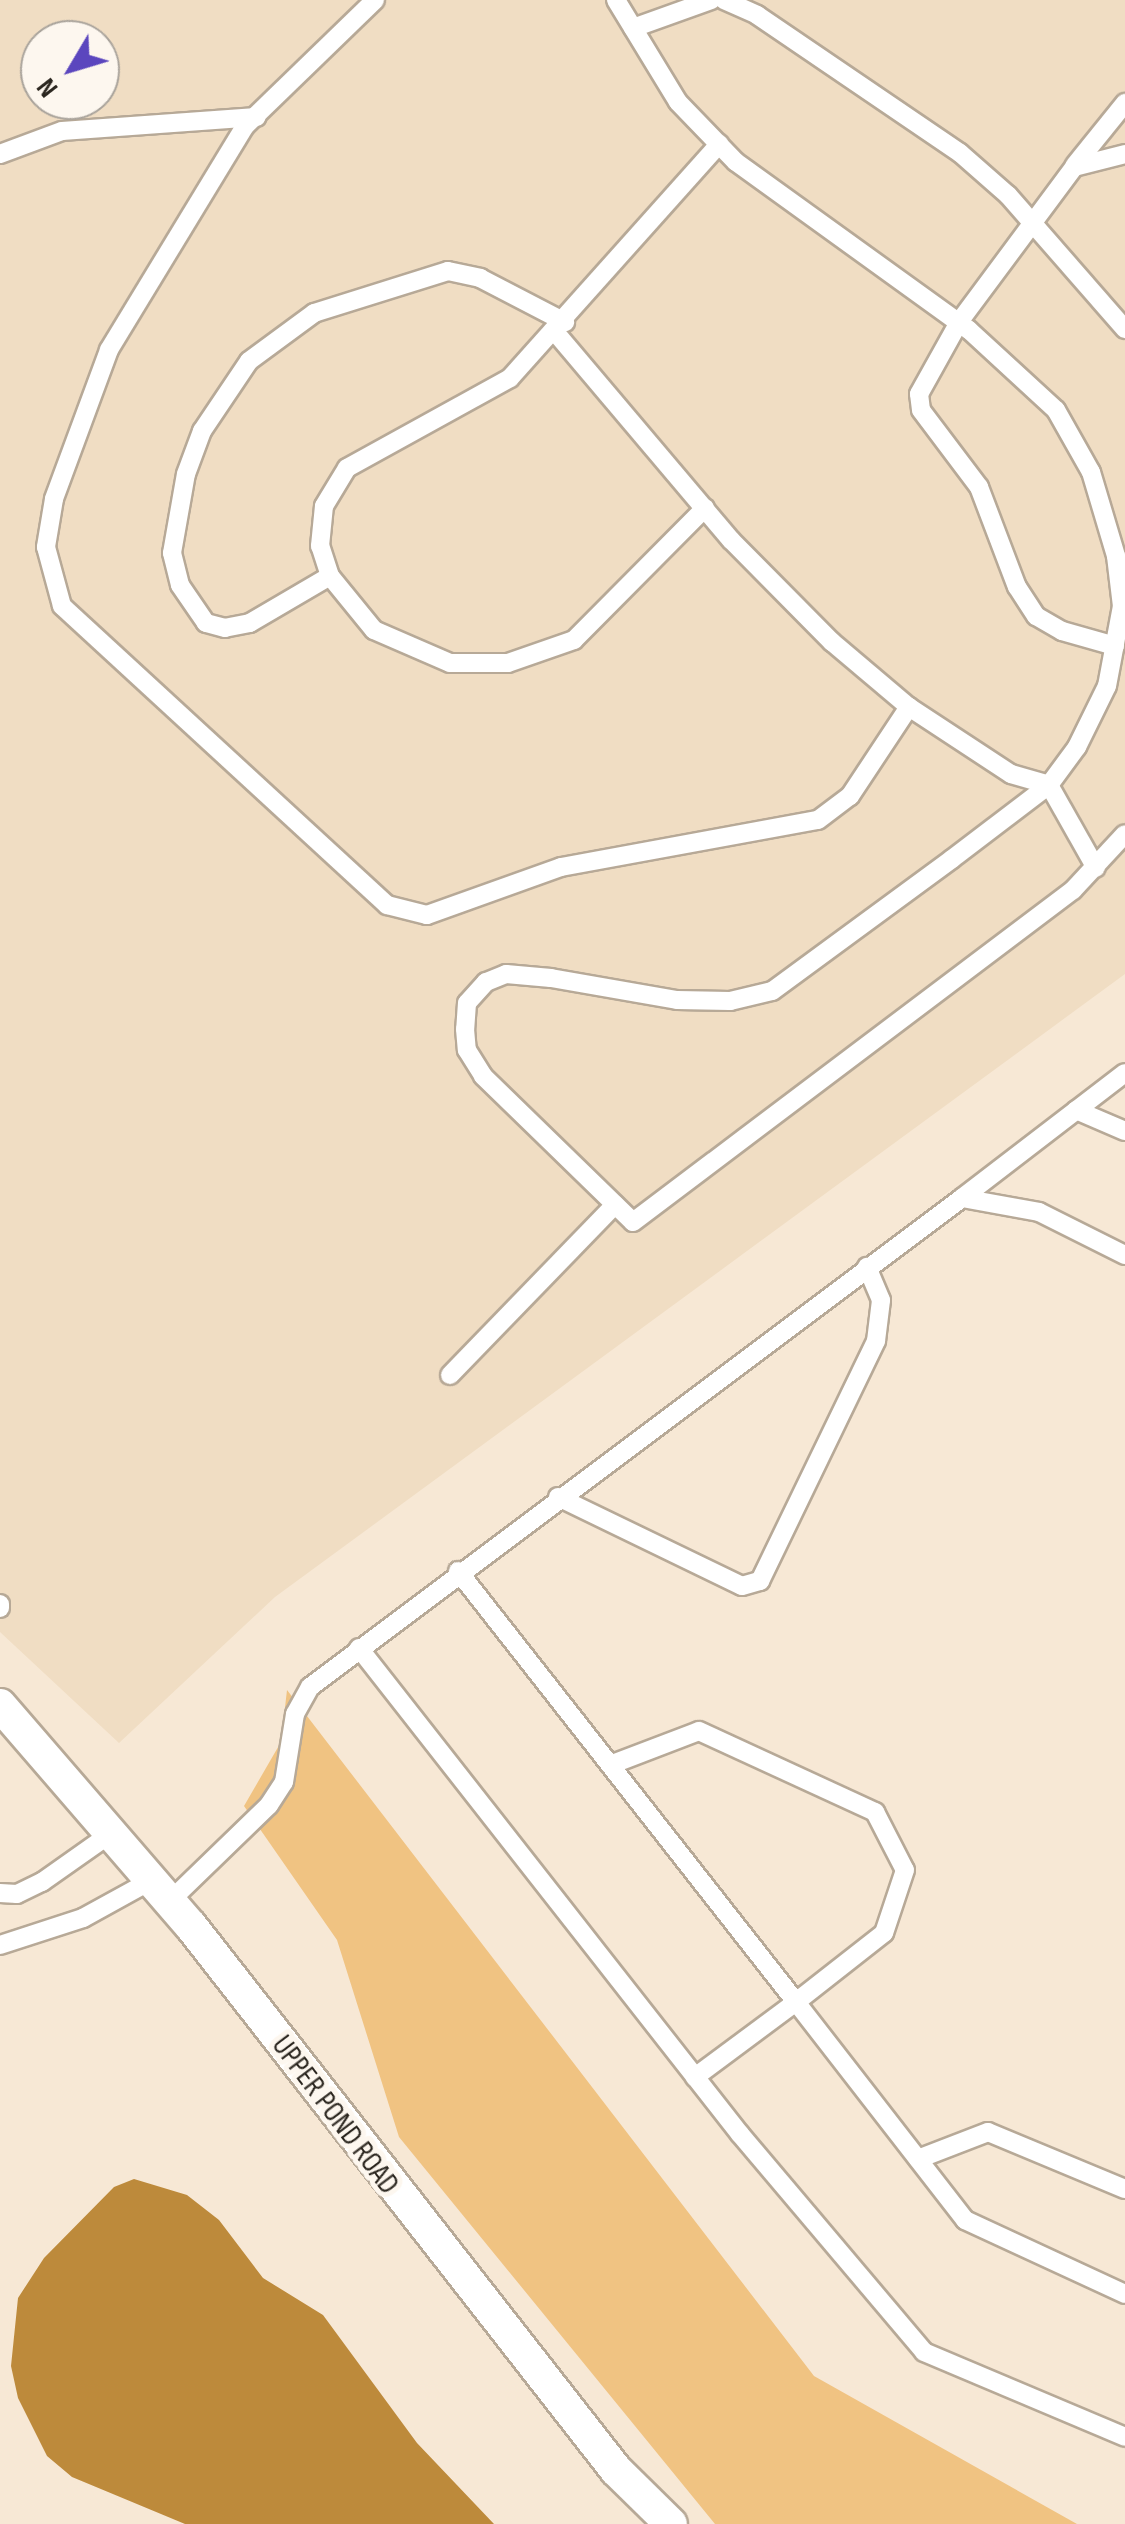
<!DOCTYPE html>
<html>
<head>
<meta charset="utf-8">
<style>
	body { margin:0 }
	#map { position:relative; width:1125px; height:2524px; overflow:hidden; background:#f7e8d5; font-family:"Sofia Sans Condensed",sans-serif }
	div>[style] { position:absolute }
	.built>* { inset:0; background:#f0ddc3 }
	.green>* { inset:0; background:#f0c382 }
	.water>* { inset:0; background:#bd8a3b }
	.roads { filter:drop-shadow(2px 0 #b7a997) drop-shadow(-2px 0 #b7a997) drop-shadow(0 2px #b7a997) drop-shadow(0 -2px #b7a997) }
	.service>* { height:18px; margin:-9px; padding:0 9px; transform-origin:9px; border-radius:9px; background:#fff }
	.minor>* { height:32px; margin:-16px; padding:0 16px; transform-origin:16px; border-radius:16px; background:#fff }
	span { translate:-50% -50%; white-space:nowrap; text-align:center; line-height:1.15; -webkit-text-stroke:10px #fdf7ef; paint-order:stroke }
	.street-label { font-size:30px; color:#2a251e }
	.north { position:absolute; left:20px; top:20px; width:100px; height:100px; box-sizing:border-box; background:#fdf7ef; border:2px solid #a9a39b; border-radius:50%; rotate:232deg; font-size:28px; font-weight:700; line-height:40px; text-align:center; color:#2a251e }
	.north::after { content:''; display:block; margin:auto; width:35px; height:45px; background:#5b46be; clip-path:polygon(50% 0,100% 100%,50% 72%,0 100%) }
</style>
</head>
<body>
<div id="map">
	<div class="built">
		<i style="clip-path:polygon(evenodd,0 0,1125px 0,1125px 974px,275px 1597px,119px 1743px,0 1632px,0 0,40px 40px,100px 40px,100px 100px,40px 100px,40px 40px)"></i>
	</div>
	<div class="green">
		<i style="clip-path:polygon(287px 1690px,814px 2376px,1077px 2524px,715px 2524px,399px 2137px,337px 1940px,244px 1806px,281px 1742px)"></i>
	</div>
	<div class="water">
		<i style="clip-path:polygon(134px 2179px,187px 2195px,219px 2220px,263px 2278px,323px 2315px,417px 2443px,494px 2524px,185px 2524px,72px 2477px,47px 2456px,18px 2398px,11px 2366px,18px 2298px,44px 2258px,114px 2187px)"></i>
	</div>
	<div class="roads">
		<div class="service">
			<i style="left:375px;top:0;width:181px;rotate:135.9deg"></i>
			<i style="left:245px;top:126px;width:262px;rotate:121.3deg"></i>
			<i style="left:109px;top:350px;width:159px;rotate:110.3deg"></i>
			<i style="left:54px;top:499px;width:49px;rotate:99.5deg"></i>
			<i style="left:46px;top:547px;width:61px;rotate:74.8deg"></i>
			<i style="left:62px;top:606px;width:442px;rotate:42.6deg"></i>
			<i style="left:387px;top:905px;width:41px;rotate:14deg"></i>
			<i style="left:427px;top:915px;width:142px;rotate:-19.7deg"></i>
			<i style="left:561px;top:867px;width:261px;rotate:-10.4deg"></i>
			<i style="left:818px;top:820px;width:40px;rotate:-37deg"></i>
			<i style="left:850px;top:796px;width:107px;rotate:-56.5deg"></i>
			<i style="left:909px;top:707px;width:122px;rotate:33.3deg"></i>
			<i style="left:1011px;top:774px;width:40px;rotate:16deg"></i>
			<i style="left:1049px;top:785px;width:95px;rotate:60.5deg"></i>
			<i style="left:616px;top:0;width:119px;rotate:58.7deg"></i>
			<i style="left:678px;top:102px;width:83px;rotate:46deg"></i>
			<i style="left:736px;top:162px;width:287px;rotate:35.8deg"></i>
			<i style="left:969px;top:330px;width:118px;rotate:42.6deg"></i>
			<i style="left:1056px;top:410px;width:71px;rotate:60.6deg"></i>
			<i style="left:1091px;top:472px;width:88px;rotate:73.4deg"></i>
			<i style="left:1116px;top:556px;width:50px;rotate:83.2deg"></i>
			<i style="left:1122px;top:606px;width:81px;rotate:100.6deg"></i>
			<i style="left:1107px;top:686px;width:68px;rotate:116.2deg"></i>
			<i style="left:1077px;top:747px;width:47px;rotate:126.4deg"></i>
			<i style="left:1049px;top:785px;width:122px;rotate:142.7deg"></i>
			<i style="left:952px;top:859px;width:223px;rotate:143.7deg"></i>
			<i style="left:772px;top:991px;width:43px;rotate:166.6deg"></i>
			<i style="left:730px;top:1001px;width:53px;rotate:-178.9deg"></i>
			<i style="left:677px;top:1000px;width:128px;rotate:-170.1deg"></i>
			<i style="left:551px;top:978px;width:45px;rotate:-174.9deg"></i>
			<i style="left:506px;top:974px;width:22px;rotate:158deg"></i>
			<i style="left:486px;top:982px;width:28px;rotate:132deg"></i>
			<i style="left:467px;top:1003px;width:26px;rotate:94deg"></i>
			<i style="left:465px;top:1029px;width:21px;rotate:85deg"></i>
			<i style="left:467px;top:1050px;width:31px;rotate:58deg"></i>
			<i style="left:483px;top:1076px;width:209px;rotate:44.2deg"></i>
			<i style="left:633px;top:1222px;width:551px;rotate:-37.04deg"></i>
			<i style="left:1073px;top:890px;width:76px;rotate:-47.1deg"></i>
			<i style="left:724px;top:0;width:36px;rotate:24deg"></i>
			<i style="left:757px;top:15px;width:245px;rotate:34.2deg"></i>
			<i style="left:960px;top:153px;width:64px;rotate:41.2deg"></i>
			<i style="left:1008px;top:195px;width:178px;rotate:48.9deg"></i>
			<i style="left:633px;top:28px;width:83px;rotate:-19.7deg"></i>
			<i style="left:0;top:154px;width:66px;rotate:-20.4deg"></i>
			<i style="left:62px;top:131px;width:195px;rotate:-4.1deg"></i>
			<i style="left:1075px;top:165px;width:80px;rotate:-51.1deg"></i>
			<i style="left:556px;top:333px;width:271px;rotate:49.8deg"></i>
			<i style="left:731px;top:540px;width:144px;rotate:45.3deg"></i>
			<i style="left:832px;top:642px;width:101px;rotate:40.2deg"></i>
			<i style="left:705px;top:508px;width:186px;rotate:134.8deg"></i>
			<i style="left:574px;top:640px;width:70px;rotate:160.8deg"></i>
			<i style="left:508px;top:663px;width:58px;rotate:180deg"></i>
			<i style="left:450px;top:663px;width:83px;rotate:-156.5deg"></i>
			<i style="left:374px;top:630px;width:70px;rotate:-129.2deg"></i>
			<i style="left:330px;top:576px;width:32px;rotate:-108deg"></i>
			<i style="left:320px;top:546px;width:40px;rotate:-84.3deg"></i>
			<i style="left:324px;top:506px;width:44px;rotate:-58.8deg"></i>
			<i style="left:347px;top:468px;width:186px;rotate:-28.9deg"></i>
			<i style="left:510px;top:378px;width:314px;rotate:-48.2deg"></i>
			<i style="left:330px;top:576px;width:93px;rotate:149.6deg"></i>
			<i style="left:250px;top:623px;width:25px;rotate:169deg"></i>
			<i style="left:225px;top:628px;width:20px;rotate:-165deg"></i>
			<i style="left:206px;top:623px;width:46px;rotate:-124.4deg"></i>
			<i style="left:180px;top:585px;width:33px;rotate:-104deg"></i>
			<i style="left:172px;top:553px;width:80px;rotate:-80deg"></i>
			<i style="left:186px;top:474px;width:46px;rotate:-69.6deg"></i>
			<i style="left:202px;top:431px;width:84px;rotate:-56.1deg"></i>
			<i style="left:249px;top:361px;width:81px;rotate:-36.4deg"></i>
			<i style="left:314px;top:313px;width:140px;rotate:-17.4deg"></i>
			<i style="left:448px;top:271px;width:33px;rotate:12deg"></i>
			<i style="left:480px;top:278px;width:96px;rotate:27.4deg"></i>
			<i style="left:1115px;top:646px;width:55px;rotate:-164.2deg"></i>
			<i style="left:1062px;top:631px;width:30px;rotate:-150deg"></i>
			<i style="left:1036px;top:616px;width:35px;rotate:-123deg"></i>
			<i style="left:1017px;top:587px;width:107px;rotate:-110.8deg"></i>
			<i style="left:979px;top:487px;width:96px;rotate:-127deg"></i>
			<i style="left:921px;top:410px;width:16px;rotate:-97deg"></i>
			<i style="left:919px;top:394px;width:82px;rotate:-60.9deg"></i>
			<i style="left:959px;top:322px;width:193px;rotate:-53.4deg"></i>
			<i style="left:1074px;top:167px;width:53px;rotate:-14.3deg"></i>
			<i style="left:1076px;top:1110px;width:53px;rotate:23.2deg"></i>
			<i style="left:962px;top:1198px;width:205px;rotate:-37.5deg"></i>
			<i style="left:450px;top:1375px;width:237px;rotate:-45.9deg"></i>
			<i style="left:558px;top:1497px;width:204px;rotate:25.8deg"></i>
			<i style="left:742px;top:1586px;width:19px;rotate:-16deg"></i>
			<i style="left:760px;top:1581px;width:267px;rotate:-64.2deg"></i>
			<i style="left:876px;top:1341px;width:41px;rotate:-83deg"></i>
			<i style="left:881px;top:1300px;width:36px;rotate:-113deg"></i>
			<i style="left:458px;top:1571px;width:548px;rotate:51.9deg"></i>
			<i style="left:796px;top:2002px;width:126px;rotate:143.4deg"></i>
			<i style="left:0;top:1604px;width:4px;rotate:90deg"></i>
			<i style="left:359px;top:1648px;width:618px;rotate:51.91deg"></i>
			<i style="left:740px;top:2134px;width:285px;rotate:49.8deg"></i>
			<i style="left:924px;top:2352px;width:218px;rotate:22.9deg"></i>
			<i style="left:610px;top:1765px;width:95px;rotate:-20.9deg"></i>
			<i style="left:699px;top:1731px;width:194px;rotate:24.7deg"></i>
			<i style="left:875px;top:1812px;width:65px;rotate:62.7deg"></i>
			<i style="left:905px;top:1870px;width:66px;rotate:108.4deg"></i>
			<i style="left:884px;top:1933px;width:112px;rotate:141.9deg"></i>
			<i style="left:796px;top:2002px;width:276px;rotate:52.2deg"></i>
			<i style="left:965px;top:2220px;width:176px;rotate:24.8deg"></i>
			<i style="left:0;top:1893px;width:17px;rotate:3deg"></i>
			<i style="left:17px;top:1894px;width:28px;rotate:-26deg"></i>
			<i style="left:42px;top:1882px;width:87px;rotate:-35.2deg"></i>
			<i style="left:170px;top:1901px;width:138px;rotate:-44.1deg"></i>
			<i style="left:269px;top:1805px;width:27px;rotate:-57deg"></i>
			<i style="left:284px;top:1782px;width:69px;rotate:-80.8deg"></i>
			<i style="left:295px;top:1714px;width:31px;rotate:-61deg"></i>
			<i style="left:310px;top:1687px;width:815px;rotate:-36.87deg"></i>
			<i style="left:962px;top:1198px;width:78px;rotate:10.3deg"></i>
			<i style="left:1039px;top:1212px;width:96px;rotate:26.6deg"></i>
			<i style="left:0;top:1945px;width:87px;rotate:-18deg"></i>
			<i style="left:83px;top:1918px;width:79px;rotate:-28.8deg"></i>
			<i style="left:918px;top:2159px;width:75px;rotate:-21.1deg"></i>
			<i style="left:988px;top:2132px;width:148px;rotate:22.6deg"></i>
		</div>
		<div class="minor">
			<i style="left:0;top:1705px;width:292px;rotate:49.2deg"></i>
			<i style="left:191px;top:1926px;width:690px;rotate:52deg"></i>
			<i style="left:616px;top:2470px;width:77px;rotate:44.5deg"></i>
		</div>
	</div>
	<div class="street-label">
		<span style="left:335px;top:2115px;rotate:53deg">UPPER POND ROAD</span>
	</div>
	<div class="north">N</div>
</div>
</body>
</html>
